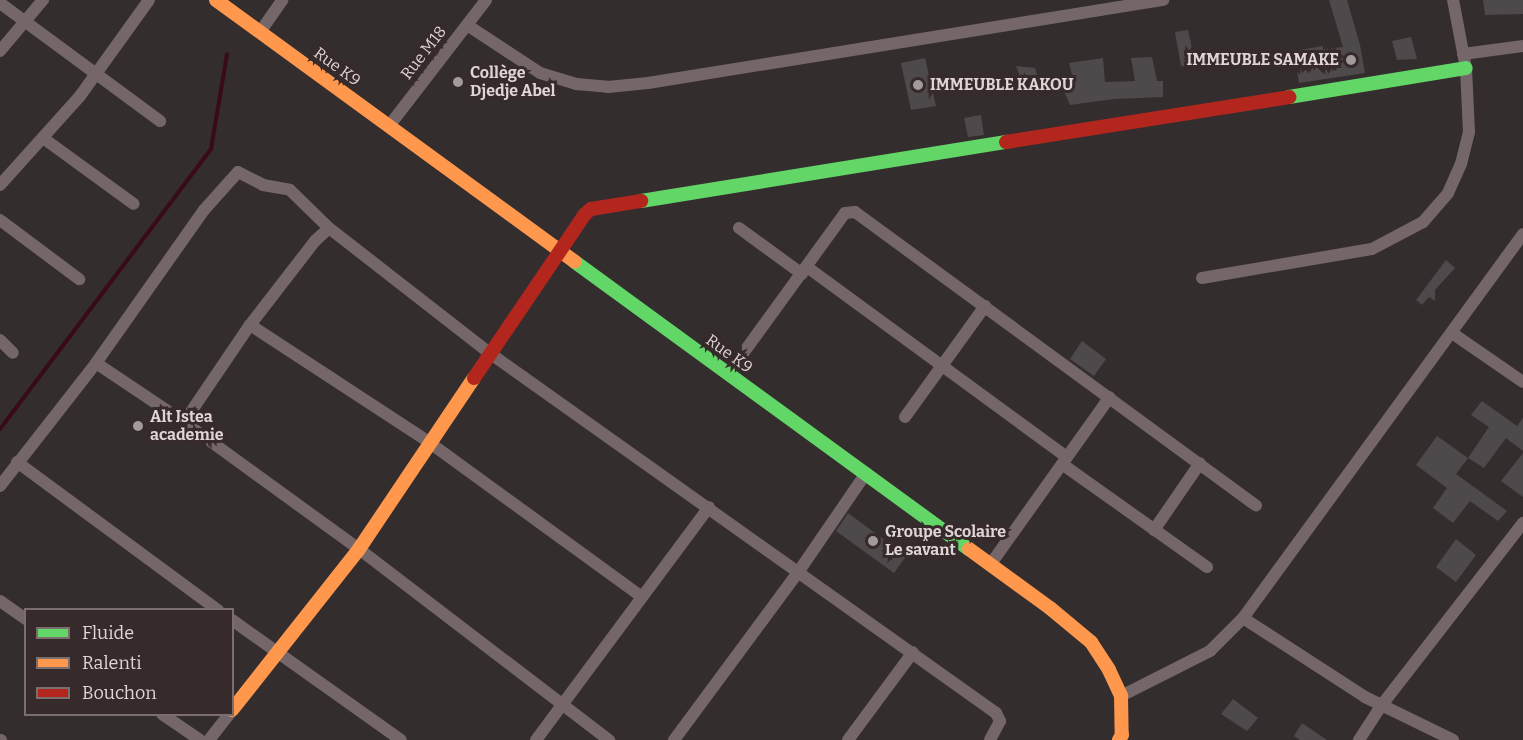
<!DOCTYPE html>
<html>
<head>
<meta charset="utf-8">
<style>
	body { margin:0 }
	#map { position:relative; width:1523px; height:740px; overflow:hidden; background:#342d2e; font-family:Bitter,serif }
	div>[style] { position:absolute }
	.stream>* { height:4px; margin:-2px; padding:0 2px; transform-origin:2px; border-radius:2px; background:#380b15 }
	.building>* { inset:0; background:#4e494a }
	.street>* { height:12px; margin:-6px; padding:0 6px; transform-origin:6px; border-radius:6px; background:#756769 }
	.fast>* { height:14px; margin:-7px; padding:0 7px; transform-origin:7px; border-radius:7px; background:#63d668 }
	.slow>* { height:14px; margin:-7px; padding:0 7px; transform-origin:7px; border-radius:7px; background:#ff974d }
	.jam>* { height:14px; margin:-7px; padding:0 7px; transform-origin:7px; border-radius:7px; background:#b3261e }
	.dots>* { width:16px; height:16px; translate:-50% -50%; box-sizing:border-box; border:3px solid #372a2b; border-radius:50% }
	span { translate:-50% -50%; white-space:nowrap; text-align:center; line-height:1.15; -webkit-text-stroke:6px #372a2b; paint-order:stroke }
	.street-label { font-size:16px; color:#ded5d6 }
	.poi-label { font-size:16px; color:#ded5d6; font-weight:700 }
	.right { translate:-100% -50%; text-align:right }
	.left { translate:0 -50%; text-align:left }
	.legend { position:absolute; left:24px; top:608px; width:210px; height:108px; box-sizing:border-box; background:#372a2b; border:2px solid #7a6e6f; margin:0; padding:8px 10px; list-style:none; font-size:18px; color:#ded5d6 }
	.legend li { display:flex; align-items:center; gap:12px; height:30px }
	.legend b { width:30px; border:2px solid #7a6e6f }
</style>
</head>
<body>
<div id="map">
	<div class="stream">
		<i style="left:0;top:429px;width:351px;rotate:-53deg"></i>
		<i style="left:211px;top:149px;width:96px;rotate:-80.4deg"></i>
	</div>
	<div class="building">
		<i style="clip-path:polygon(1329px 0,1347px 0,1360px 45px,1365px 73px,1299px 83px,1294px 51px,1323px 46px,1323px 49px,1343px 47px)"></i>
		<i style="clip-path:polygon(1483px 0,1523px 0,1523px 14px,1485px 15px)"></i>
		<i style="clip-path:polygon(1188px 30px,1196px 67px,1181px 66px,1175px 32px)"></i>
		<i style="clip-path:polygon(1411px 37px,1417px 59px,1397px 60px,1392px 41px)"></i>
		<i style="clip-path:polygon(1152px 57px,1157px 81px,1163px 81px,1163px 97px,1114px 99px,1070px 105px,1062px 86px,1075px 86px,1069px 63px,1103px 58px,1105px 82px,1135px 81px,1131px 58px)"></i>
		<i style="clip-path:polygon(925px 58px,936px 106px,911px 110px,901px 63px)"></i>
		<i style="clip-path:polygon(1016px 66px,1035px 68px,1042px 93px,1026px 92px)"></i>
		<i style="clip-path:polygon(981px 115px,984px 135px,968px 137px,964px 118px)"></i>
		<i style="clip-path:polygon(1446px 260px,1455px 268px,1435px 290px,1435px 301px,1429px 297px,1422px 305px,1416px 300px)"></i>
		<i style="clip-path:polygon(1082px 341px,1106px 359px,1094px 376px,1070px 359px)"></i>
		<i style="clip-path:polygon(1482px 401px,1517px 426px,1523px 418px,1523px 451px,1506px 438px,1484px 468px,1468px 458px,1489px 427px,1471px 415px)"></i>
		<i style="clip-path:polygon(1437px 436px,1468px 458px,1456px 474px,1507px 511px,1498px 521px,1470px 501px,1453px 523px,1433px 508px,1447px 488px,1416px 465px)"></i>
		<i style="clip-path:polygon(1523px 453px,1523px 497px,1501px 481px)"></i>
		<i style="clip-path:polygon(848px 513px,906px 556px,894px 573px,836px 531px)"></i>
		<i style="clip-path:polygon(1456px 539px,1476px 555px,1456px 582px,1436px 567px)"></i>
		<i style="clip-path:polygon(1233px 699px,1258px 718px,1247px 731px,1221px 714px)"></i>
		<i style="clip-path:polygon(1302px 723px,1327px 740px,1300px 740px,1294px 736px)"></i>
	</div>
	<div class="street">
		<i style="left:0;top:3px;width:199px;rotate:36.4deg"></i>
		<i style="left:467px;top:25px;width:87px;rotate:33.3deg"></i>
		<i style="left:540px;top:73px;width:38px;rotate:17deg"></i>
		<i style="left:576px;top:84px;width:32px;rotate:5deg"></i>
		<i style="left:608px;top:87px;width:40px;rotate:-5.7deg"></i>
		<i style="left:648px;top:83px;width:522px;rotate:-9.16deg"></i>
		<i style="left:260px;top:32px;width:39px;rotate:-55deg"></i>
		<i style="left:0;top:51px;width:67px;rotate:-49.9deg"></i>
		<i style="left:1463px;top:54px;width:61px;rotate:-7.6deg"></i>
		<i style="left:389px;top:126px;width:159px;rotate:-52.4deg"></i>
		<i style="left:43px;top:138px;width:112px;rotate:36deg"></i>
		<i style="left:0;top:185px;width:120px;rotate:-48deg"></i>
		<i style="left:80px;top:96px;width:118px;rotate:-54.3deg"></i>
		<i style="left:0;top:220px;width:99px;rotate:36.8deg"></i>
		<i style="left:739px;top:228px;width:78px;rotate:36.1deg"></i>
		<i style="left:807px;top:267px;width:322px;rotate:36.2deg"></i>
		<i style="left:1202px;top:278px;width:172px;rotate:-9.7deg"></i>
		<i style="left:1372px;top:249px;width:58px;rotate:-27.9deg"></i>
		<i style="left:1423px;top:222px;width:38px;rotate:-49deg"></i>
		<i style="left:1448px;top:193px;width:32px;rotate:-66deg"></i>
		<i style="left:1461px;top:164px;width:33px;rotate:-76deg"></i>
		<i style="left:1469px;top:132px;width:64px;rotate:-92.7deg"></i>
		<i style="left:1466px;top:68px;width:69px;rotate:-100.8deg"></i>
		<i style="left:1452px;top:333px;width:86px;rotate:34.6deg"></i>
		<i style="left:0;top:340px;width:18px;rotate:45deg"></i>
		<i style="left:96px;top:363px;width:187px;rotate:-54.8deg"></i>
		<i style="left:204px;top:210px;width:51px;rotate:-48.2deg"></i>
		<i style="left:238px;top:172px;width:28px;rotate:27deg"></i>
		<i style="left:263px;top:185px;width:27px;rotate:10deg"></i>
		<i style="left:290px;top:190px;width:54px;rotate:44.3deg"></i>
		<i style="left:728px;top:374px;width:199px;rotate:-54deg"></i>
		<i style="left:845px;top:213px;width:10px;rotate:-6deg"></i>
		<i style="left:855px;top:212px;width:497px;rotate:36.2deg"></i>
		<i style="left:905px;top:417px;width:137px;rotate:-54.2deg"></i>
		<i style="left:184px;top:422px;width:117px;rotate:-55.8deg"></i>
		<i style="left:17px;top:462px;width:250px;rotate:36.4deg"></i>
		<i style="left:1062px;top:464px;width:178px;rotate:35.4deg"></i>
		<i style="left:0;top:486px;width:156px;rotate:-52deg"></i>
		<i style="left:96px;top:363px;width:106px;rotate:33.8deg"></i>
		<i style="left:184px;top:422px;width:216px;rotate:36deg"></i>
		<i style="left:359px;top:549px;width:315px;rotate:37.4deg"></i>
		<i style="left:1154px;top:530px;width:81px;rotate:-55.5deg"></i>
		<i style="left:990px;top:565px;width:206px;rotate:-54.5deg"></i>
		<i style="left:642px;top:597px;width:263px;rotate:-144deg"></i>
		<i style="left:429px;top:442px;width:214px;rotate:-146.8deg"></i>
		<i style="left:250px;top:325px;width:106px;rotate:-52.3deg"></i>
		<i style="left:315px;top:241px;width:19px;rotate:-43deg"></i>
		<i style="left:329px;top:228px;width:205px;rotate:37.9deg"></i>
		<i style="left:491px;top:354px;width:620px;rotate:35.41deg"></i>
		<i style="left:996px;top:713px;width:9px;rotate:63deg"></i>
		<i style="left:1000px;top:721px;width:21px;rotate:118deg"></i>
		<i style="left:0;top:601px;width:32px;rotate:35deg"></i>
		<i style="left:1243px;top:618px;width:145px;rotate:32.9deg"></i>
		<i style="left:1365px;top:697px;width:98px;rotate:26deg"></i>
		<i style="left:232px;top:620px;width:207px;rotate:35.4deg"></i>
		<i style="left:1121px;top:696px;width:100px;rotate:-26.8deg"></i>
		<i style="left:1210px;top:651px;width:47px;rotate:-45deg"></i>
		<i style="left:1243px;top:618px;width:475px;rotate:-53.9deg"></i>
		<i style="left:162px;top:714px;width:46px;rotate:34.4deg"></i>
		<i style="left:0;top:740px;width:1px"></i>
		<i style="left:209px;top:740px;width:33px;rotate:-52deg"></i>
		<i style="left:536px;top:740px;width:290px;rotate:-53.4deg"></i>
		<i style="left:674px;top:740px;width:210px;rotate:-53.5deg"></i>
		<i style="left:799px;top:571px;width:119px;rotate:-55.6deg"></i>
		<i style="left:848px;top:740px;width:109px;rotate:-53.5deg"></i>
		<i style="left:1359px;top:740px;width:40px;rotate:-57.1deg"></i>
		<i style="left:1381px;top:706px;width:232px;rotate:-52.2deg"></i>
	</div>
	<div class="fast">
		<i style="left:1289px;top:97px;width:179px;rotate:-9.3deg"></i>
		<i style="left:641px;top:201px;width:370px;rotate:-9.2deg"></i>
		<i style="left:575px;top:262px;width:487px;rotate:36.1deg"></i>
	</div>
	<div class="slow">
		<i style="left:216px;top:0;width:444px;rotate:36.1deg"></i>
		<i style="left:969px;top:549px;width:100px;rotate:36.1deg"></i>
		<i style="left:1050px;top:608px;width:53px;rotate:39.7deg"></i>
		<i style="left:1091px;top:642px;width:33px;rotate:57deg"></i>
		<i style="left:1109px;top:670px;width:29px;rotate:65deg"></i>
		<i style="left:1121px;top:696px;width:39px;rotate:89deg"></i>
		<i style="left:1122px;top:735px;width:6px;rotate:121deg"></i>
		<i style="left:232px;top:710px;width:205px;rotate:-51.7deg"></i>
		<i style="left:359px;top:549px;width:206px;rotate:-56.1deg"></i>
	</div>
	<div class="jam">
		<i style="left:1006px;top:142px;width:287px;rotate:-9deg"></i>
		<i style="left:474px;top:378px;width:198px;rotate:-55.9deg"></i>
		<i style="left:585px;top:214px;width:8px;rotate:-40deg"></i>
		<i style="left:591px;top:209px;width:51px;rotate:-9.1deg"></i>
	</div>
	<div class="dots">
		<i style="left:1351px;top:60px;background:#a29a9b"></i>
		<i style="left:458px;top:82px;background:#a29a9b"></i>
		<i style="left:918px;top:85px;background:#a29a9b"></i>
		<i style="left:138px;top:426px;background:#a29a9b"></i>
		<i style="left:873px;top:541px;background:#a29a9b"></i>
	</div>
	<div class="street-label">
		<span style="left:424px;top:53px;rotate:-52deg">Rue M18</span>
		<span style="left:337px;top:67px;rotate:36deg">Rue K9</span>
		<span style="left:729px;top:354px;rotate:36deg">Rue K9</span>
	</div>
	<div class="poi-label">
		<span class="right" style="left:1339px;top:60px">IMMEUBLE SAMAKE</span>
		<span class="left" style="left:470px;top:82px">Collège<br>Djedje Abel</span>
		<span class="left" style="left:930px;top:85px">IMMEUBLE KAKOU</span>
		<span class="left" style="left:150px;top:426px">Alt Istea<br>academie</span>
		<span class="left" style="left:885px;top:541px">Groupe Scolaire<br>Le savant</span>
	</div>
	<ul class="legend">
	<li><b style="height:8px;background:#63d668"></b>Fluide</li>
	<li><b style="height:8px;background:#ff974d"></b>Ralenti</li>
	<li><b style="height:8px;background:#b3261e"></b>Bouchon</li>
	</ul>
</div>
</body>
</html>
